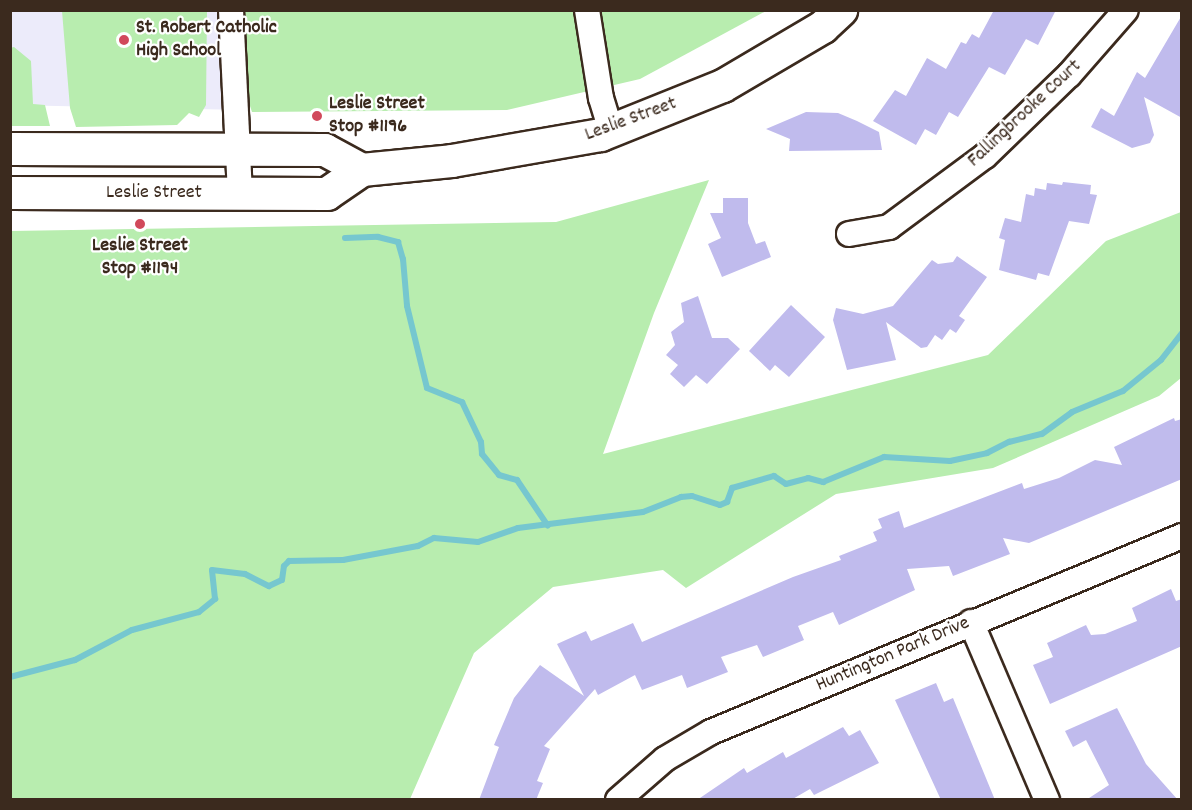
<!DOCTYPE html>
<html>
<head>
<meta charset="utf-8">
<style>
	body { margin:0 }
	#map { position:relative; width:1192px; height:810px; overflow:hidden; background:#fff; font-family:Dekko,sans-serif }
	div>[style] { position:absolute }
	.built>* { inset:0; background:#ecebfa }
	.green>* { inset:0; background:#b8edaf }
	.stream>* { height:6px; margin:-3px; padding:0 3px; transform-origin:3px; border-radius:3px; background:#76c7cf }
	.building>* { inset:0; background:#c0bbed }
	.roads { filter:drop-shadow(2px 0 #3b2a1e) drop-shadow(-2px 0 #3b2a1e) drop-shadow(0 2px #3b2a1e) drop-shadow(0 -2px #3b2a1e) }
	.minor>* { height:24px; margin:-12px; padding:0 12px; transform-origin:12px; border-radius:12px; background:#fff }
	.major>* { height:32px; margin:-16px; padding:0 16px; transform-origin:16px; border-radius:16px; background:#fff }
	.dots>* { width:16px; height:16px; translate:-50% -50%; box-sizing:border-box; border:3px solid #fff; border-radius:50% }
	span { translate:-50% -50%; white-space:nowrap; text-align:center; line-height:1.15; -webkit-text-stroke:4.5px #fff; paint-order:stroke }
	.poi-label { font-size:20px; color:#3b2a1e; font-weight:700 }
	.left { translate:0 -50%; text-align:left }
	.street-label { font-size:20px; color:#3b2a1e }
	.frame { position:absolute; inset:0; border:12px solid #3b2a1e; pointer-events:none }
</style>
</head>
<body>
<div id="map">
	<div class="built">
		<i style="clip-path:polygon(10px 11px,237px 11px,242px 110px,11px 105px)"></i>
	</div>
	<div class="green">
		<i style="clip-path:polygon(62px 11px,207px 11px,206px 105px,199px 117px,189px 113px,177px 125px,76px 127px,70px 108px)"></i>
		<i style="clip-path:polygon(237px 11px,766px 11px,640px 79px,507px 110px,252px 112px,238px 70px)"></i>
		<i style="clip-path:polygon(14px 47px,31px 61px,33px 104px,45px 105px,50px 126px,11px 126px,10px 48px)"></i>
		<i style="clip-path:polygon(709px 180px,654px 313px,603px 454px,988px 355px,1106px 241px,1181px 212px,1181px 378px,1159px 396px,993px 468px,836px 494px,686px 588px,663px 570px,553px 587px,474px 653px,410px 799px,11px 799px,11px 231px,556px 222px)"></i>
	</div>
	<div class="stream">
		<i style="left:345px;top:238px;width:33px;rotate:-2deg"></i>
		<i style="left:378px;top:237px;width:21px;rotate:14deg"></i>
		<i style="left:398px;top:242px;width:18px;rotate:74deg"></i>
		<i style="left:403px;top:259px;width:47px;rotate:85.1deg"></i>
		<i style="left:407px;top:306px;width:84px;rotate:76.3deg"></i>
		<i style="left:427px;top:388px;width:38px;rotate:22deg"></i>
		<i style="left:462px;top:402px;width:44px;rotate:64.6deg"></i>
		<i style="left:481px;top:442px;width:12px;rotate:85deg"></i>
		<i style="left:482px;top:454px;width:27px;rotate:51deg"></i>
		<i style="left:499px;top:475px;width:19px;rotate:16deg"></i>
		<i style="left:517px;top:480px;width:55px;rotate:56deg"></i>
		<i style="left:10px;top:677px;width:67px;rotate:-14.7deg"></i>
		<i style="left:75px;top:660px;width:64px;rotate:-27.8deg"></i>
		<i style="left:132px;top:630px;width:69px;rotate:-15deg"></i>
		<i style="left:199px;top:612px;width:21px;rotate:-39deg"></i>
		<i style="left:215px;top:599px;width:29px;rotate:-96deg"></i>
		<i style="left:212px;top:570px;width:33px;rotate:7deg"></i>
		<i style="left:245px;top:574px;width:27px;rotate:27deg"></i>
		<i style="left:269px;top:586px;width:14px;rotate:-25deg"></i>
		<i style="left:282px;top:580px;width:14px;rotate:-82deg"></i>
		<i style="left:284px;top:566px;width:7px;rotate:-45deg"></i>
		<i style="left:289px;top:561px;width:54px;rotate:-1.1deg"></i>
		<i style="left:343px;top:560px;width:76px;rotate:-10.6deg"></i>
		<i style="left:418px;top:546px;width:18px;rotate:-27deg"></i>
		<i style="left:434px;top:538px;width:44px;rotate:5.2deg"></i>
		<i style="left:478px;top:542px;width:42px;rotate:-19.3deg"></i>
		<i style="left:518px;top:528px;width:126px;rotate:-7.3deg"></i>
		<i style="left:643px;top:512px;width:41px;rotate:-21.5deg"></i>
		<i style="left:681px;top:497px;width:11px;rotate:-5deg"></i>
		<i style="left:692px;top:496px;width:29px;rotate:18deg"></i>
		<i style="left:720px;top:505px;width:8px;rotate:-23deg"></i>
		<i style="left:727px;top:502px;width:15px;rotate:-70deg"></i>
		<i style="left:732px;top:488px;width:44px;rotate:-15.9deg"></i>
		<i style="left:774px;top:476px;width:14px;rotate:34deg"></i>
		<i style="left:786px;top:484px;width:23px;rotate:-15deg"></i>
		<i style="left:808px;top:478px;width:16px;rotate:15deg"></i>
		<i style="left:823px;top:482px;width:66px;rotate:-22.3deg"></i>
		<i style="left:884px;top:457px;width:66px;rotate:3.5deg"></i>
		<i style="left:950px;top:461px;width:38px;rotate:-12deg"></i>
		<i style="left:987px;top:453px;width:25px;rotate:-27deg"></i>
		<i style="left:1009px;top:442px;width:34px;rotate:-14deg"></i>
		<i style="left:1042px;top:434px;width:37px;rotate:-36deg"></i>
		<i style="left:1072px;top:412px;width:55px;rotate:-22.4deg"></i>
		<i style="left:1123px;top:391px;width:49px;rotate:-39.2deg"></i>
		<i style="left:1161px;top:360px;width:34px;rotate:-52deg"></i>
	</div>
	<div class="building">
		<i style="clip-path:polygon(994px 10px,1056px 10px,1038px 45px,1026px 39px,1005px 75px,989px 67px,958px 117px,949px 112px,936px 135px,925px 129px,916px 145px,873px 121px,895px 90px,906px 96px,927px 58px,946px 69px,961px 42px,966px 44px,972px 34px,979px 38px)"></i>
		<i style="clip-path:polygon(1182px 15px,1182px 118px,1144px 97px,1154px 135px,1150px 143px,1132px 148px,1091px 127px,1101px 108px,1114px 116px,1137px 72px,1145px 78px)"></i>
		<i style="clip-path:polygon(806px 112px,838px 113px,857px 121px,879px 132px,882px 150px,789px 151px,790px 139px,766px 129px)"></i>
		<i style="clip-path:polygon(1063px 182px,1091px 185px,1090px 194px,1097px 195px,1089px 224px,1069px 221px,1049px 276px,1038px 273px,1036px 280px,999px 270px,1005px 240px,999px 238px,1005px 218px,1021px 222px,1026px 194px,1034px 196px,1035px 188px,1046px 190px,1047px 183px,1062px 185px)"></i>
		<i style="clip-path:polygon(723px 198px,748px 198px,748px 223px,756px 244px,765px 241px,771px 257px,722px 277px,708px 244px,721px 238px,710px 213px,723px 213px)"></i>
		<i style="clip-path:polygon(957px 256px,987px 277px,959px 316px,965px 320px,956px 333px,950px 329px,942px 340px,935px 335px,927px 347px,921px 348px,886px 322px,896px 360px,847px 370px,833px 320px,836px 308px,863px 314px,893px 306px,932px 260px,938px 264px,953px 262px)"></i>
		<i style="clip-path:polygon(698px 296px,712px 338px,728px 338px,740px 349px,707px 384px,696px 375px,684px 387px,670px 374px,678px 365px,666px 355px,675px 345px,671px 332px,684px 322px,681px 303px)"></i>
		<i style="clip-path:polygon(791px 305px,825px 337px,789px 377px,775px 365px,770px 371px,749px 351px)"></i>
		<i style="clip-path:polygon(1174px 418px,1175px 421px,1182px 419px,1182px 479px,1029px 543px,1003px 538px,1010px 554px,953px 576px,949px 566px,907px 569px,915px 590px,839px 625px,833px 612px,798px 626px,804px 640px,763px 657px,757px 645px,721px 657px,728px 672px,687px 688px,682px 675px,642px 690px,635px 675px,598px 695px,595px 689px,544px 746px,550px 749px,537px 781px,543px 783px,536px 800px,479px 800px,499px 747px,494px 745px,514px 698px,540px 665px,584px 696px,557px 644px,586px 631px,591px 641px,633px 623px,642px 642px,793px 577px,841px 560px,839px 556px,877px 541px,873px 532px,882px 528px,878px 519px,899px 511px,904px 528px,1022px 483px,1024px 489px,1059px 478px,1095px 460px,1122px 465px,1114px 447px)"></i>
		<i style="clip-path:polygon(1171px 589px,1176px 601px,1182px 599px,1182px 646px,1050px 704px,1033px 665px,1053px 657px,1047px 643px,1086px 625px,1091px 635px,1105px 634px,1137px 621px,1132px 608px)"></i>
		<i style="clip-path:polygon(936px 683px,944px 702px,953px 698px,995px 800px,941px 800px,895px 700px)"></i>
		<i style="clip-path:polygon(1117px 708px,1146px 764px,1178px 800px,1086px 800px,1109px 785px,1086px 740px,1073px 747px,1065px 731px)"></i>
		<i style="clip-path:polygon(843px 727px,849px 736px,860px 730px,879px 763px,814px 795px,810px 789px,791px 800px,697px 800px,744px 768px,747px 773px,783px 752px,786px 758px)"></i>
	</div>
	<div class="roads">
		<div class="minor">
			<i style="left:231px;top:10px;width:184px;rotate:87.2deg"></i>
			<i style="left:587px;top:10px;width:89px;rotate:81deg"></i>
			<i style="left:601px;top:98px;width:34px;rotate:73deg"></i>
			<i style="left:849px;top:234px;width:41px;rotate:-9.9deg"></i>
			<i style="left:889px;top:227px;width:119px;rotate:-36.5deg"></i>
			<i style="left:985px;top:156px;width:117px;rotate:-44deg"></i>
			<i style="left:1069px;top:75px;width:86px;rotate:-48.8deg"></i>
			<i style="left:971px;top:622px;width:194px;rotate:66.9deg"></i>
			<i style="left:618px;top:800px;width:62px;rotate:-41.1deg"></i>
			<i style="left:665px;top:759px;width:53px;rotate:-30.4deg"></i>
			<i style="left:711px;top:732px;width:510px;rotate:-22.59deg"></i>
		</div>
		<div class="major">
			<i style="left:10px;top:149px;width:315px;rotate:0.2deg"></i>
			<i style="left:325px;top:150px;width:42px;rotate:28.4deg"></i>
			<i style="left:10px;top:193px;width:317px;rotate:0.2deg"></i>
			<i style="left:327px;top:194px;width:42px;rotate:-34.4deg"></i>
			<i style="left:362px;top:170px;width:90px;rotate:-5.7deg"></i>
			<i style="left:452px;top:161px;width:151px;rotate:-9.9deg"></i>
			<i style="left:601px;top:135px;width:131px;rotate:-21.9deg"></i>
			<i style="left:723px;top:86px;width:116px;rotate:-30.5deg"></i>
			<i style="left:823px;top:27px;width:25px;rotate:-43deg"></i>
		</div>
	</div>
	<div class="dots">
		<i style="left:124px;top:40px;background:#d1495b"></i>
		<i style="left:317px;top:116px;background:#d1495b"></i>
		<i style="left:140px;top:224px;background:#d1495b"></i>
	</div>
	<div class="poi-label">
		<span class="left" style="left:136px;top:40px">St. Robert Catholic<br>High School</span>
		<span class="left" style="left:329px;top:116px">Leslie Street<br>Stop #1196</span>
		<span style="left:140px;top:258px">Leslie Street<br>Stop #1194</span>
	</div>
	<div class="street-label">
		<span style="left:1025px;top:114px;rotate:-43deg">Fallingbrooke Court</span>
		<span style="left:631px;top:120px;rotate:-20deg">Leslie Street</span>
		<span style="left:154px;top:193px">Leslie Street</span>
		<span style="left:893px;top:655px;rotate:-23deg">Huntington Park Drive</span>
	</div>
	<div class="frame"></div>
</div>
</body>
</html>
